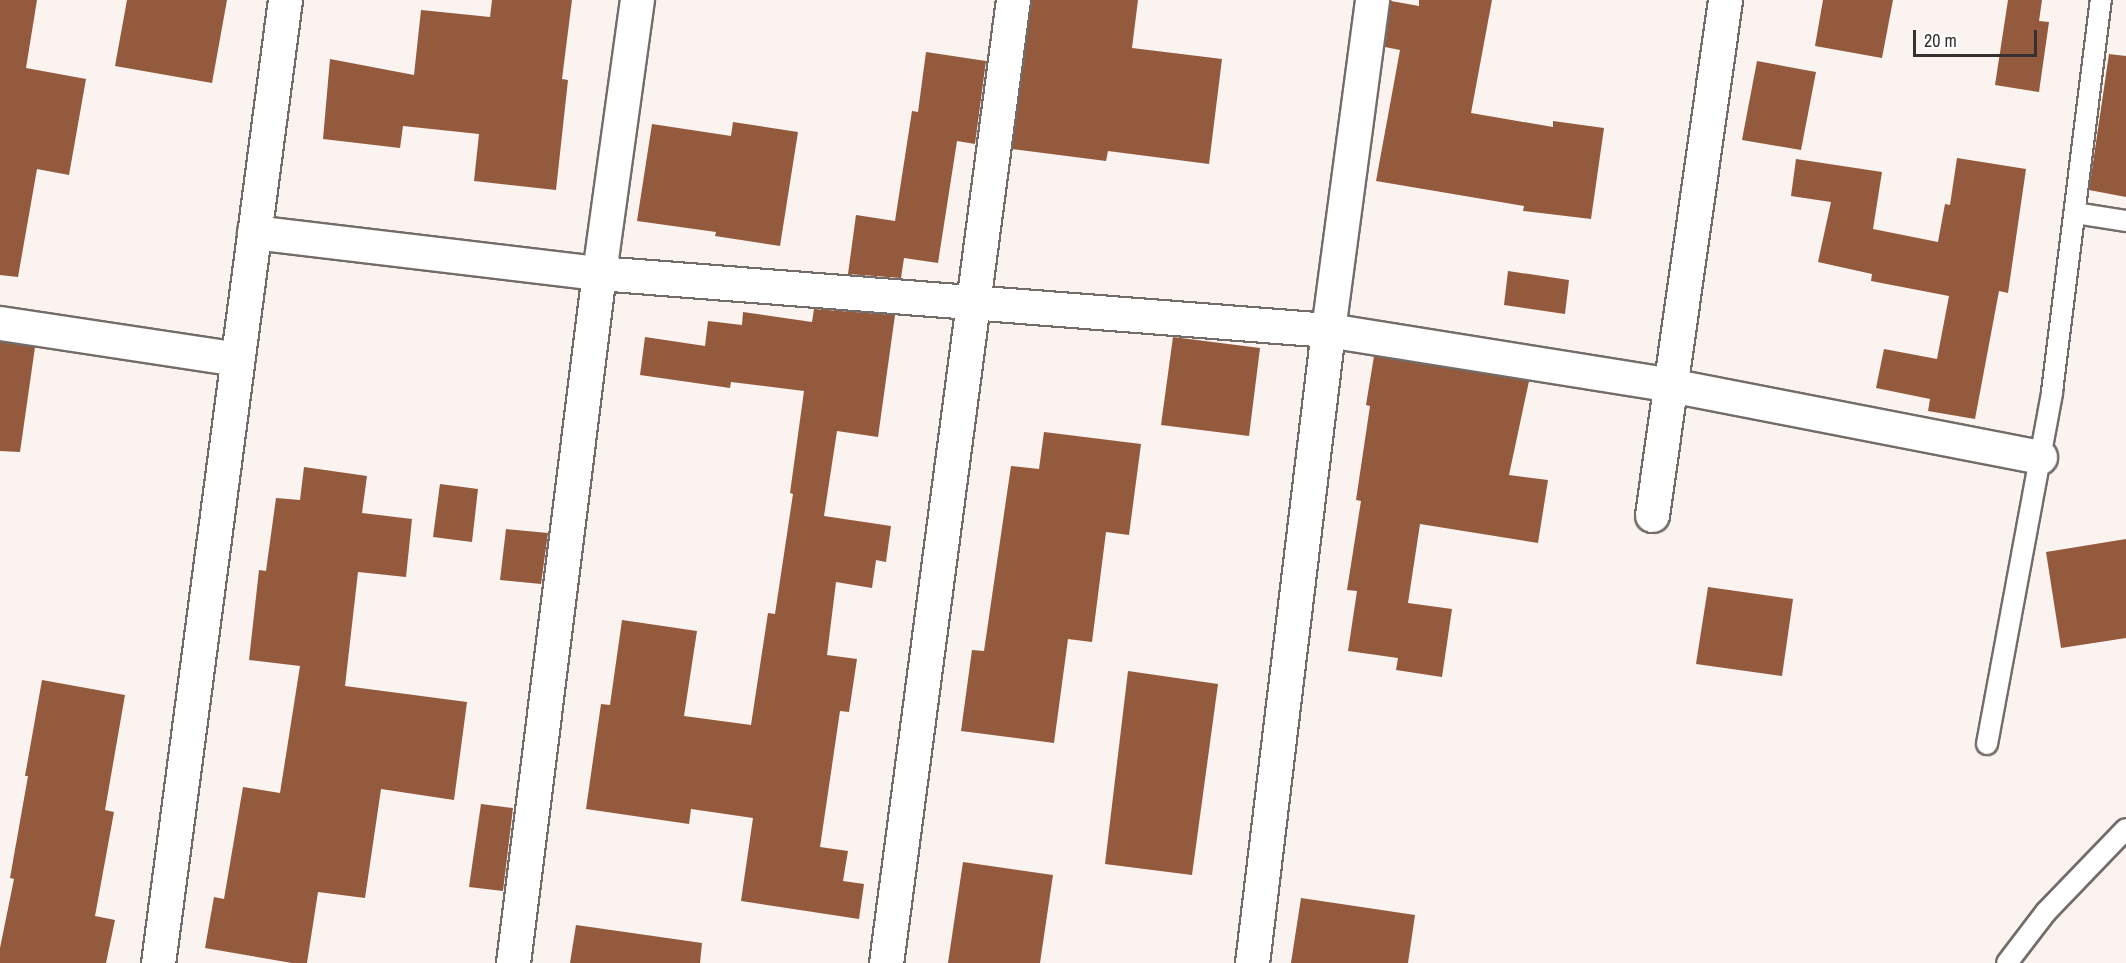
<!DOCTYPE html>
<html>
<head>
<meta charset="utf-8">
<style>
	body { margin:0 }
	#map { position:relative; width:2126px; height:963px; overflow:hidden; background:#faf3ef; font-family:"Archivo Narrow",sans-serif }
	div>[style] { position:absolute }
	.building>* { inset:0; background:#935a3e }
	.roads { filter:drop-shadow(2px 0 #736c69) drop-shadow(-2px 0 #736c69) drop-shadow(0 2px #736c69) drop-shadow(0 -2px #736c69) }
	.service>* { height:20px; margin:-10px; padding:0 10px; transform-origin:10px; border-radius:10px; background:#fff }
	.minor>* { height:33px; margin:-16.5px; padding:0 16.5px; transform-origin:16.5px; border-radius:16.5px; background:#fff }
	span { translate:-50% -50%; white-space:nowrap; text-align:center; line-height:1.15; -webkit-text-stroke:6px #fff; paint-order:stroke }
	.scale { position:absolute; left:1913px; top:30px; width:124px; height:27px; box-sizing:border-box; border:3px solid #343130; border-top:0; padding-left:8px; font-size:18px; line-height:21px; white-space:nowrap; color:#343130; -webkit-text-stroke:4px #fff; paint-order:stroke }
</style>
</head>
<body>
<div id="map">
	<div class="building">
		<i style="clip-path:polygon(0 0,37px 0,26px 68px,86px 79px,69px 175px,37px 169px,18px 277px,0 275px)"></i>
		<i style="clip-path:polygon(127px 0,227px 0,212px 83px,115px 66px)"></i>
		<i style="clip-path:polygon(492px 0,572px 0,562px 79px,568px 80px,556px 190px,474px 181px,479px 134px,403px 126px,400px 148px,323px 139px,330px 59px,414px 75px,421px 10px,490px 17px)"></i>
		<i style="clip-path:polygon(1031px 0,1138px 0,1132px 48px,1222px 59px,1209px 164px,1108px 151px,1106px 161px,1012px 149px)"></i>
		<i style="clip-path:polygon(1419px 0,1492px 0,1471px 113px,1553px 127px,1553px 121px,1604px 128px,1591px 219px,1523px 211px,1524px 206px,1376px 181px,1400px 50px,1385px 47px,1391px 1px,1419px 6px)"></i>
		<i style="clip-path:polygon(1823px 0,1893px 0,1882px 58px,1815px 46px)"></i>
		<i style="clip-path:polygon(2008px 0,2042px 0,2039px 21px,2049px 22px,2039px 92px,1995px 85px)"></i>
		<i style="clip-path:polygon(926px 52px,986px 61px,975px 144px,957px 141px,938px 263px,904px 258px,901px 278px,848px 274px,856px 215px,895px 221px,912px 111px,918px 112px)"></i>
		<i style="clip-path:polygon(2109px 54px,2126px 56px,2126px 197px,2089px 190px)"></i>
		<i style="clip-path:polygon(1757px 61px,1816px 72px,1801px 150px,1742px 140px)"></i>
		<i style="clip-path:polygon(733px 122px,798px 132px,780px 246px,715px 236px,716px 232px,637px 221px,652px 124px,731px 136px)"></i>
		<i style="clip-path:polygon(1957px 158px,2026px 169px,2008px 293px,1999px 291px,1975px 419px,1928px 411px,1930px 399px,1876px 388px,1884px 349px,1937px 359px,1949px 296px,1871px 281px,1872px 274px,1818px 262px,1831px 202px,1791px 196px,1796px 159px,1882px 172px,1873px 229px,1938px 242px,1945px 204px,1950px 205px)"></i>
		<i style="clip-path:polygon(1508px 271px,1569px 280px,1565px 314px,1504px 305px)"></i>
		<i style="clip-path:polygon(814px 309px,895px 315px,878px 437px,837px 431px,824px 516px,891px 526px,886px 562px,876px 560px,872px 588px,836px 582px,827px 655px,857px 659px,849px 712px,840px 711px,820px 847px,848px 851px,843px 881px,864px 884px,859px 919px,741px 901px,753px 818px,691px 809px,689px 824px,586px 809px,601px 704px,610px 705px,622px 620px,697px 631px,684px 716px,751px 725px,768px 613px,775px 614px,793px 494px,790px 493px,804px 391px,731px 382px,730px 388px,640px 375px,645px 337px,705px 346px,708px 321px,742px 325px,743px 312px,812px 322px)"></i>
		<i style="clip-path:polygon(1173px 337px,1260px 348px,1249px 436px,1161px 425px)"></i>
		<i style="clip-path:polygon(0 342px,35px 347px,20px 452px,0 451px)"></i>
		<i style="clip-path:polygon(1374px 356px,1529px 381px,1509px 475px,1548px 480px,1538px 543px,1420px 524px,1408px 603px,1452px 609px,1442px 677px,1396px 670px,1398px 658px,1348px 651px,1357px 591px,1347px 590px,1361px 501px,1356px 500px,1370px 406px,1366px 405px)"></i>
		<i style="clip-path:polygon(1044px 432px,1141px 444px,1129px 535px,1106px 532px,1092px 642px,1068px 639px,1054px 743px,961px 731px,972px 650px,984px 651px,1011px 466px,1039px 469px)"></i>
		<i style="clip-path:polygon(304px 467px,367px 476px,362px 513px,412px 519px,406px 577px,358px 572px,345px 686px,467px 702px,454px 800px,381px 789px,365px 898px,318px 892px,307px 963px,292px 963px,205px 948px,214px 897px,224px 899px,243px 787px,280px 793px,300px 666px,249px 660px,259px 570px,266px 571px,276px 498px,300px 500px)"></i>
		<i style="clip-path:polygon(440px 484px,478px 489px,472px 542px,433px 537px)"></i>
		<i style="clip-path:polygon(506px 529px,548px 533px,541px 584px,500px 580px)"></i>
		<i style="clip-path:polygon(2126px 539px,2126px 638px,2061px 648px,2046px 552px)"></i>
		<i style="clip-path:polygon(1708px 587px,1793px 599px,1782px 676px,1696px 664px)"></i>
		<i style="clip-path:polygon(1128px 671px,1218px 684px,1192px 875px,1105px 864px)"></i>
		<i style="clip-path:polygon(42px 680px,125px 695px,105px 810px,114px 812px,95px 916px,115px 920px,106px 963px,0 963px,0 948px,14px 879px,10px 878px,28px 776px,25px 776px)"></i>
		<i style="clip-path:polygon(481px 804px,513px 808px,503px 891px,469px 887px)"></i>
		<i style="clip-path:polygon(963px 862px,1053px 875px,1040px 963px,948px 963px)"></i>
		<i style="clip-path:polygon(1301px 898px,1415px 915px,1408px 963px,1291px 963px)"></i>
		<i style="clip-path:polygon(576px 925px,702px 943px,700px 963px,570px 963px)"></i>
	</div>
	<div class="roads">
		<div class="service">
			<i style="left:2075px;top:213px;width:52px;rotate:8.9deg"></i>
			<i style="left:1987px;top:744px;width:358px;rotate:-79.5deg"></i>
			<i style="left:2052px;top:392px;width:395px;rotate:-82.9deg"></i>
			<i style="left:2007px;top:963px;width:64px;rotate:-52.6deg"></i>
			<i style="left:2046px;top:912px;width:115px;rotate:-46.1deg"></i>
		</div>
		<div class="minor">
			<i style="left:254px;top:232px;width:347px;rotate:6.8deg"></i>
			<i style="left:599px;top:273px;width:731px;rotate:4.47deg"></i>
			<i style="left:1328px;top:330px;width:346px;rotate:9.1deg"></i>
			<i style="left:1670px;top:385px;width:377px;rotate:11deg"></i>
			<i style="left:0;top:323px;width:240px;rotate:8.6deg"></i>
			<i style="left:1652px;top:515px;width:520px;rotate:-81.93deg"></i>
			<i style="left:158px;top:963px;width:971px;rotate:-82.49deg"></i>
			<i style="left:513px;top:963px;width:695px;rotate:-82.9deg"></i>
			<i style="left:599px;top:273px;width:276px;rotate:-82.1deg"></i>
			<i style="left:886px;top:963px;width:971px;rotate:-82.49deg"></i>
			<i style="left:1252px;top:963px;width:638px;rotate:-83.15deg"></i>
			<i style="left:1328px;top:330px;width:333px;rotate:-82.4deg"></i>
		</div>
	</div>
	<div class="scale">20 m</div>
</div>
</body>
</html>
